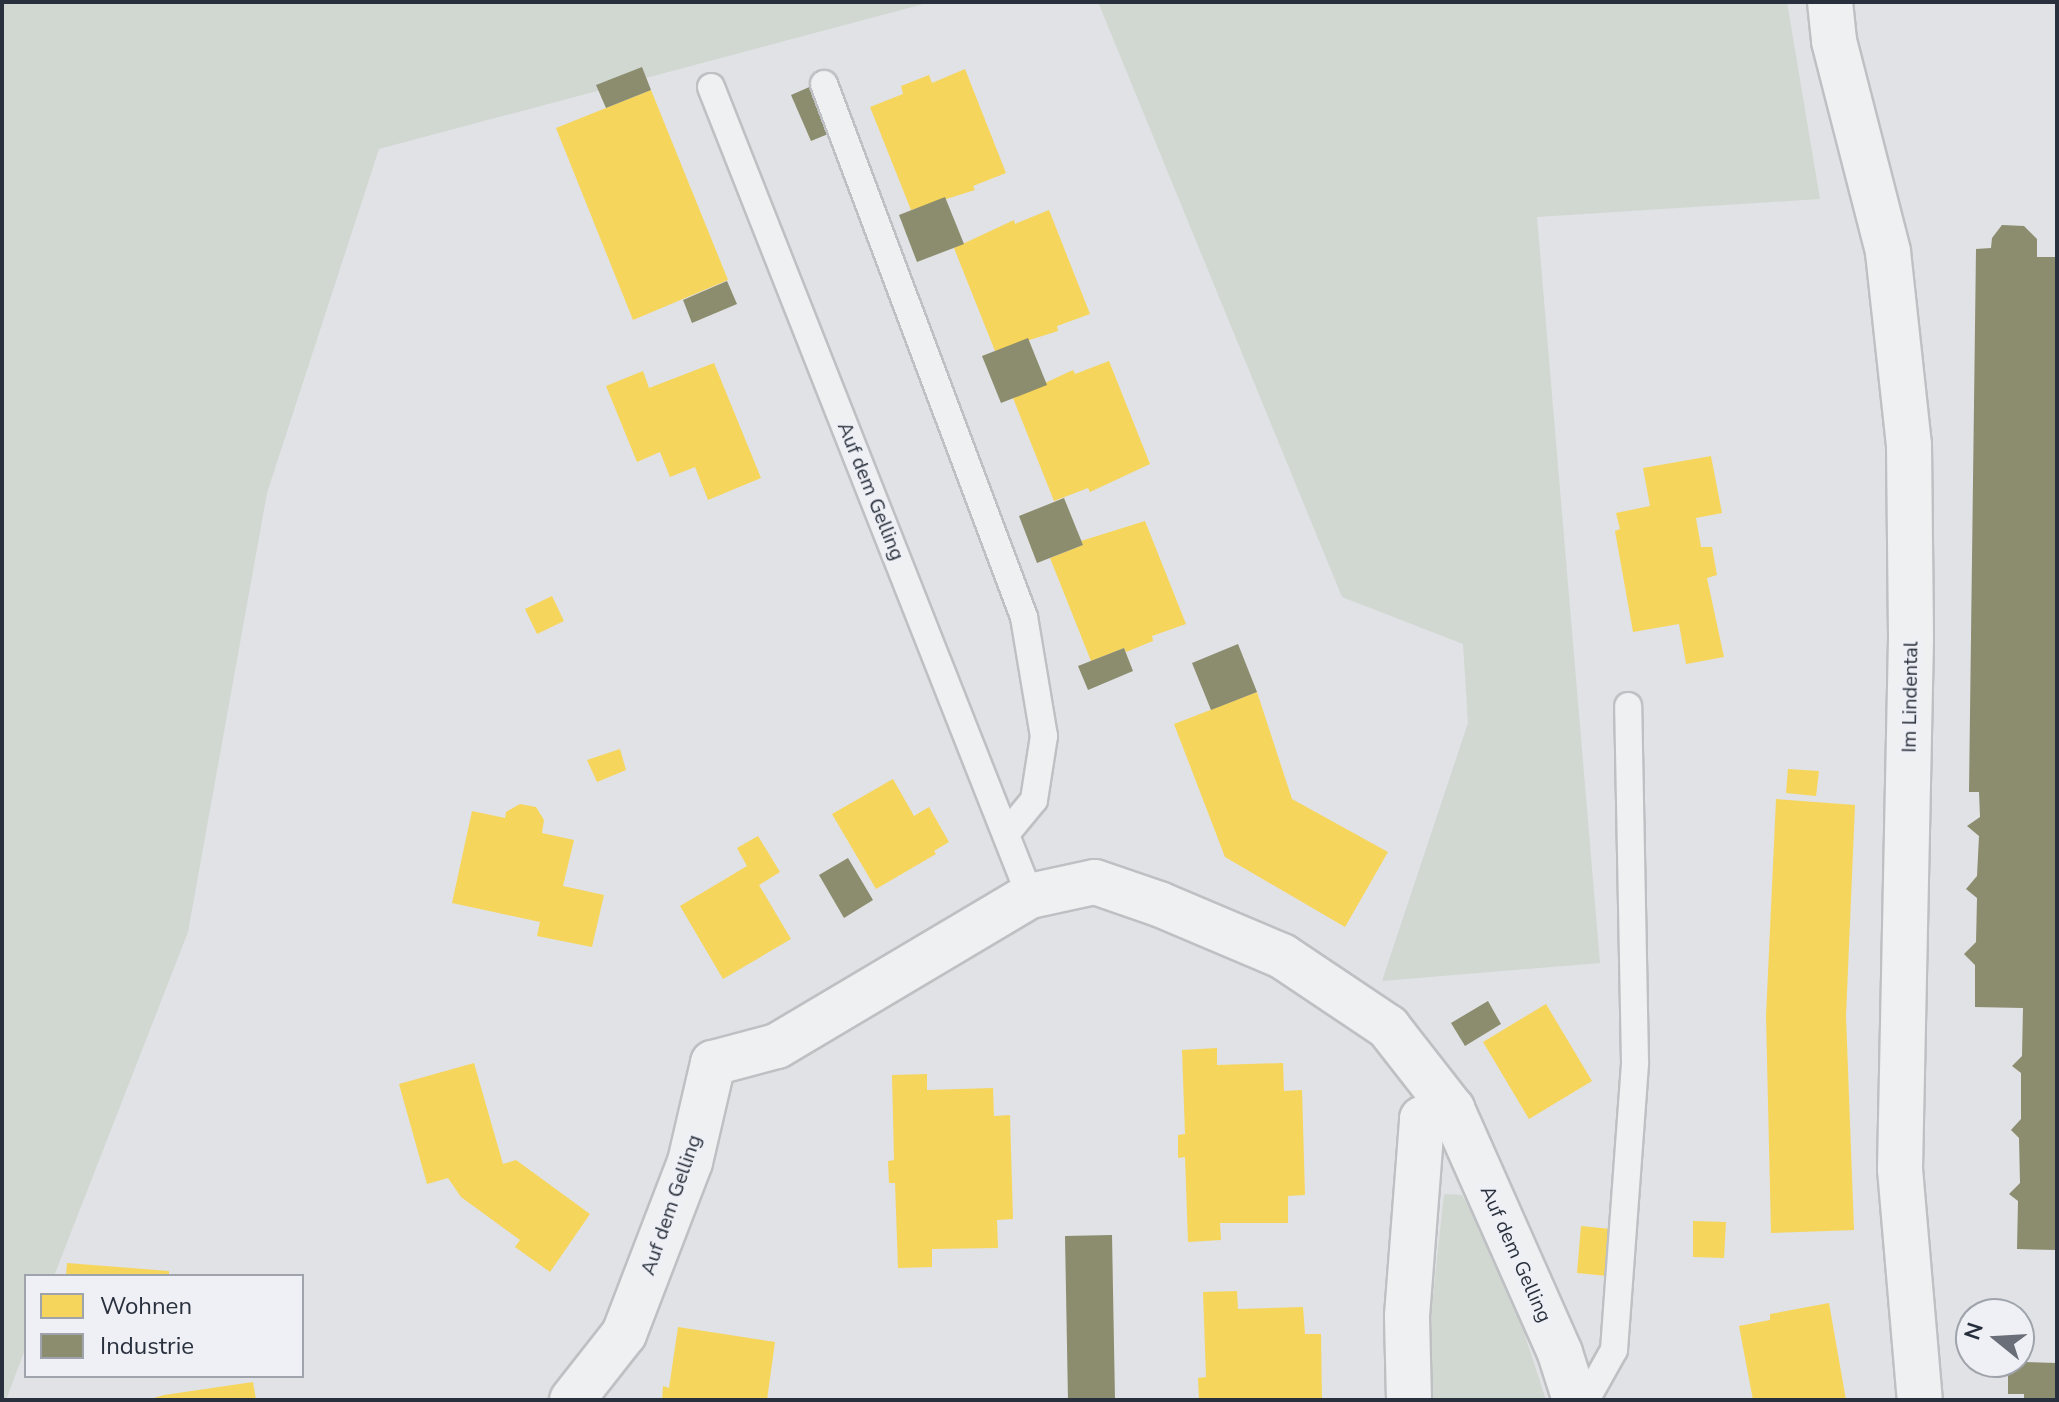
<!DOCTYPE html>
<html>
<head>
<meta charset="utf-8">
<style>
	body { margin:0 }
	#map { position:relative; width:2059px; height:1402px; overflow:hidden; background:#e0e2e5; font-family:"Nunito Sans",sans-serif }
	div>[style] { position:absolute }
	.green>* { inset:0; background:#d1d8d1 }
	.homes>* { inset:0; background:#f6d55c }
	.industry>* { inset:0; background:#8c8c6e }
	.roads { filter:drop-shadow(2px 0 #bec0c3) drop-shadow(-2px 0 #bec0c3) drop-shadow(0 2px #bec0c3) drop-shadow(0 -2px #bec0c3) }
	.lane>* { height:26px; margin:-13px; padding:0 13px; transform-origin:13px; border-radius:13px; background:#eff0f2 }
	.street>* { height:44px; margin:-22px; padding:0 22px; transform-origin:22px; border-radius:22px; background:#eff0f2 }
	span { translate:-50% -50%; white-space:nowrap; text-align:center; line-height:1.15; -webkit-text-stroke:8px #eef0f5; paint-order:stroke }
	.street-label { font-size:20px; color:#29303d }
	.frame { position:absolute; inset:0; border:4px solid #29303d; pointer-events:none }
	.legend { position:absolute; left:24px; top:1274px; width:280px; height:104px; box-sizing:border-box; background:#eef0f5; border:2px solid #9fa3ab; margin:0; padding:10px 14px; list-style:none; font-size:24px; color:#29303d }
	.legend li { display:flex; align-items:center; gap:16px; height:40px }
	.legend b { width:40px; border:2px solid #9fa3ab }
	.north { position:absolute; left:1955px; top:1298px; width:80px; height:80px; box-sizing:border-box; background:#eef0f5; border:2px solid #9fa3ab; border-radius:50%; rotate:288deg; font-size:22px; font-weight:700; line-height:32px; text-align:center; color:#29303d }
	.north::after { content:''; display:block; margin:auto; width:28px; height:36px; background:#696e78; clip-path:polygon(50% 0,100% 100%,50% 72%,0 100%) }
</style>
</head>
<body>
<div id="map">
	<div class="green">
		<i style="clip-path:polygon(2px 2px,931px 2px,379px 149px,267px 493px,188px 932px,54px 1276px,26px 1276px,26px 1347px,6px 1400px,2px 1400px)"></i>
		<i style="clip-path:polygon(1098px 2px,1787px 2px,1820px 199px,1537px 217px,1600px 963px,1382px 981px,1468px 723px,1463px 644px,1342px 597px)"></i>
		<i style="clip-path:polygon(1444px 1194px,1462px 1195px,1503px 1268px,1546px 1400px,1425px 1400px,1426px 1358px)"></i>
	</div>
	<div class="homes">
		<i style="clip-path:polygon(965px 69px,1006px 173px,973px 186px,975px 190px,911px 210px,870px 107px,903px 94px,901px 86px,929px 75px,932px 83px)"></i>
		<i style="clip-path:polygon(651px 90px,728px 280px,633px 320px,556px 128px)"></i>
		<i style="clip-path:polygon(1049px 210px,1090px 314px,1057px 326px,1058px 331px,995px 351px,954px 248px,1014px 220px,1015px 224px)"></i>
		<i style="clip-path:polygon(1109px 361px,1150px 464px,1090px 492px,1088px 488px,1054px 501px,1013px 398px,1073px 370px,1075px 374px)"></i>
		<i style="clip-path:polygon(714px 363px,761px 478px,708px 500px,695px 467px,670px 477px,660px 452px,637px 462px,606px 386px,643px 371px,649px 388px)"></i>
		<i style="clip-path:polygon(1711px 456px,1722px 513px,1696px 518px,1701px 547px,1712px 547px,1717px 575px,1707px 578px,1724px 657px,1686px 664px,1679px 624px,1633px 632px,1615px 531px,1620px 529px,1616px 513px,1650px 506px,1643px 468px)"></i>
		<i style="clip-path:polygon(1145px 521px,1186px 624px,1152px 636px,1153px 641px,1126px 652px,1124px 648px,1091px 661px,1050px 558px,1083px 545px,1081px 541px)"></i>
		<i style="clip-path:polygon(552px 596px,564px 621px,537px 634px,525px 609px)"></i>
		<i style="clip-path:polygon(1257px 692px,1292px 799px,1388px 852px,1345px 927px,1225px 857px,1174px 724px)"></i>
		<i style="clip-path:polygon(620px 749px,626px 770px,597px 782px,587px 760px)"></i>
		<i style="clip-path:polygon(1788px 769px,1819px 771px,1816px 796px,1786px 793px)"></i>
		<i style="clip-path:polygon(893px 779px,914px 816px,929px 807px,949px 842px,934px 851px,936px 854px,876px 889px,832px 814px)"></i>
		<i style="clip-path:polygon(1776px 799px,1855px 805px,1846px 1016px,1854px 1230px,1771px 1233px,1766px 1016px)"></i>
		<i style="clip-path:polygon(520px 804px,536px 807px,544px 820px,542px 833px,574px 840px,563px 886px,604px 895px,592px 947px,537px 936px,540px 922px,452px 903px,472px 811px,505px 818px,506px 812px)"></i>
		<i style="clip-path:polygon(758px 836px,780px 872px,759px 885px,791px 939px,723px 979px,680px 906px,747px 866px,737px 848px)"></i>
		<i style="clip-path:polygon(1546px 1004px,1592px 1081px,1529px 1119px,1483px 1042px)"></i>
		<i style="clip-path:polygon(1217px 1048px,1217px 1065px,1283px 1063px,1284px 1091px,1302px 1090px,1305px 1195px,1288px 1196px,1288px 1223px,1220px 1223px,1221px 1240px,1188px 1242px,1185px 1157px,1178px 1158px,1178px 1135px,1185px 1134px,1182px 1050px)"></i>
		<i style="clip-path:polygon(474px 1063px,503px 1164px,516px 1160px,590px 1214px,550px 1272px,515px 1247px,520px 1240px,461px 1197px,448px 1178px,427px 1184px,399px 1084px)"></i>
		<i style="clip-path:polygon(927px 1074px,927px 1090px,993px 1088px,994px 1116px,1010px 1115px,1013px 1219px,997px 1220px,998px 1248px,932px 1249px,932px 1267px,898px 1268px,895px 1183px,889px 1183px,888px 1161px,894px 1160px,892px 1075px)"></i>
		<i style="clip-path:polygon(1693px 1221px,1726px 1222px,1724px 1258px,1693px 1257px)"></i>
		<i style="clip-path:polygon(1581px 1226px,1611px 1229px,1607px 1276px,1577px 1273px)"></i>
		<i style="clip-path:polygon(67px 1263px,169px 1271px,169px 1276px,66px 1276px)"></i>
		<i style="clip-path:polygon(1237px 1291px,1238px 1309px,1303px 1307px,1305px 1334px,1321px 1334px,1322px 1400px,1199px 1400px,1198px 1378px,1206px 1377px,1203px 1292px)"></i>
		<i style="clip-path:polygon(1829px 1303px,1846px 1400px,1753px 1400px,1739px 1326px,1770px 1320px,1770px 1314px)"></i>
		<i style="clip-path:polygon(678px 1327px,775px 1342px,767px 1400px,662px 1400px,663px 1386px,669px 1388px)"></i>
		<i style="clip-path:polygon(253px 1382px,256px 1400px,147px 1400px,164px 1395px)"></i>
	</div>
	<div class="industry">
		<i style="clip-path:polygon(642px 67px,651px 90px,606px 108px,596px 85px)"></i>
		<i style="clip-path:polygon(814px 85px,833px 132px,811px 141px,791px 95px)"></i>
		<i style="clip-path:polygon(945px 197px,964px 244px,917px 262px,899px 215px)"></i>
		<i style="clip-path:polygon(2002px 225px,2024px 226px,2037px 239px,2037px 257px,2057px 257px,2057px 1250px,2017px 1249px,2018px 1201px,2009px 1194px,2020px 1183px,2019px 1138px,2011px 1130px,2021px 1119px,2021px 1073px,2012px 1066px,2022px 1056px,2023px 1008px,1975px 1007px,1975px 965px,1964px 954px,1976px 942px,1977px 898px,1966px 889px,1977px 876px,1979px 836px,1967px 826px,1980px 817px,1979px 792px,1969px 792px,1976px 249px,1991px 248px,1992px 238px)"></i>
		<i style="clip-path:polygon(727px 281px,737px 304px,692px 323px,683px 300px)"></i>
		<i style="clip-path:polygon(1028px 338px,1047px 385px,1001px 403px,982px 356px)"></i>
		<i style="clip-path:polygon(1064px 498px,1083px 545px,1037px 563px,1019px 516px)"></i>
		<i style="clip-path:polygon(1238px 644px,1257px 692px,1211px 710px,1192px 663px)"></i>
		<i style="clip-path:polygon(1124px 648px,1133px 671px,1088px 690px,1078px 666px)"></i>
		<i style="clip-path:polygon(848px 858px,873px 900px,844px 918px,819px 875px)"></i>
		<i style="clip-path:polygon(1488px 1001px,1501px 1024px,1465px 1046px,1451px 1023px)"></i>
		<i style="clip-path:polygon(1112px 1235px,1115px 1400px,1068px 1400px,1065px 1236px)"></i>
		<i style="clip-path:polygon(2024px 1362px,2057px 1363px,2057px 1400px,2024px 1400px,2024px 1394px,2008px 1394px,2008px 1366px,2024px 1366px)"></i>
	</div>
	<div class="roads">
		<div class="lane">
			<i style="left:824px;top:84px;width:569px;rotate:69.43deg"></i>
			<i style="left:1024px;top:617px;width:121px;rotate:80.5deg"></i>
			<i style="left:1044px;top:736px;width:65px;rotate:98.9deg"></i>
			<i style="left:1034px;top:800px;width:44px;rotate:129.5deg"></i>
			<i style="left:711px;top:87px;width:870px;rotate:68.48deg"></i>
			<i style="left:1586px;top:1400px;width:57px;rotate:-60.8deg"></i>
			<i style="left:1614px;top:1350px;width:289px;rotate:-85.8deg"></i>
			<i style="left:1635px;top:1062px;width:356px;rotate:-91.1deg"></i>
		</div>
		<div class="street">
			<i style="left:1830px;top:2px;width:39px;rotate:84deg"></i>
			<i style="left:1834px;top:41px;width:218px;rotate:75.6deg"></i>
			<i style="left:1888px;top:252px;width:194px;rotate:83.8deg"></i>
			<i style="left:1909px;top:445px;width:194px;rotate:89.4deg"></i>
			<i style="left:1911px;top:639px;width:530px;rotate:91.19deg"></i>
			<i style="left:1900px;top:1169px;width:232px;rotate:85.1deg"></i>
			<i style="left:572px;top:1400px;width:84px;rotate:-51.8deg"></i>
			<i style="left:624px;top:1334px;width:184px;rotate:-69deg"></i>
			<i style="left:690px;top:1162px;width:102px;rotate:-76.9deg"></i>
			<i style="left:713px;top:1063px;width:66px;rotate:-14.9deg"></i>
			<i style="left:777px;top:1046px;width:294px;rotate:-30.7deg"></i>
			<i style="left:1030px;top:896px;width:66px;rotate:-12.2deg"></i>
			<i style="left:1095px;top:882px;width:68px;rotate:19deg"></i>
			<i style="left:1159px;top:904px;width:134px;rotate:22.9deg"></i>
			<i style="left:1282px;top:956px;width:128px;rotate:33.8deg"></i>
			<i style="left:1388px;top:1027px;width:104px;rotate:52deg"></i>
			<i style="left:1452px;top:1109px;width:267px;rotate:66.1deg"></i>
			<i style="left:1560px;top:1353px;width:49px;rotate:72.3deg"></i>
			<i style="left:1409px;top:1400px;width:84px;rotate:-91.4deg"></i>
			<i style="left:1407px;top:1316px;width:198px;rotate:-85.6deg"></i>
			<i style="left:1422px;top:1119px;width:32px;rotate:-18deg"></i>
		</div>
	</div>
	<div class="street-label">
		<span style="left:871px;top:491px;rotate:68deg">Auf dem Gelling</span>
		<span style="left:1910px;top:697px;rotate:-89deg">Im Lindental</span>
		<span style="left:671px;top:1205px;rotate:-71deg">Auf dem Gelling</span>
		<span style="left:1516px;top:1254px;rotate:66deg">Auf dem Gelling</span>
	</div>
	<div class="frame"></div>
	<ul class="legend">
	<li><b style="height:22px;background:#f6d55c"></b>Wohnen</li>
	<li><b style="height:22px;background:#8c8c6e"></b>Industrie</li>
	</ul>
	<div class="north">N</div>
</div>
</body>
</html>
